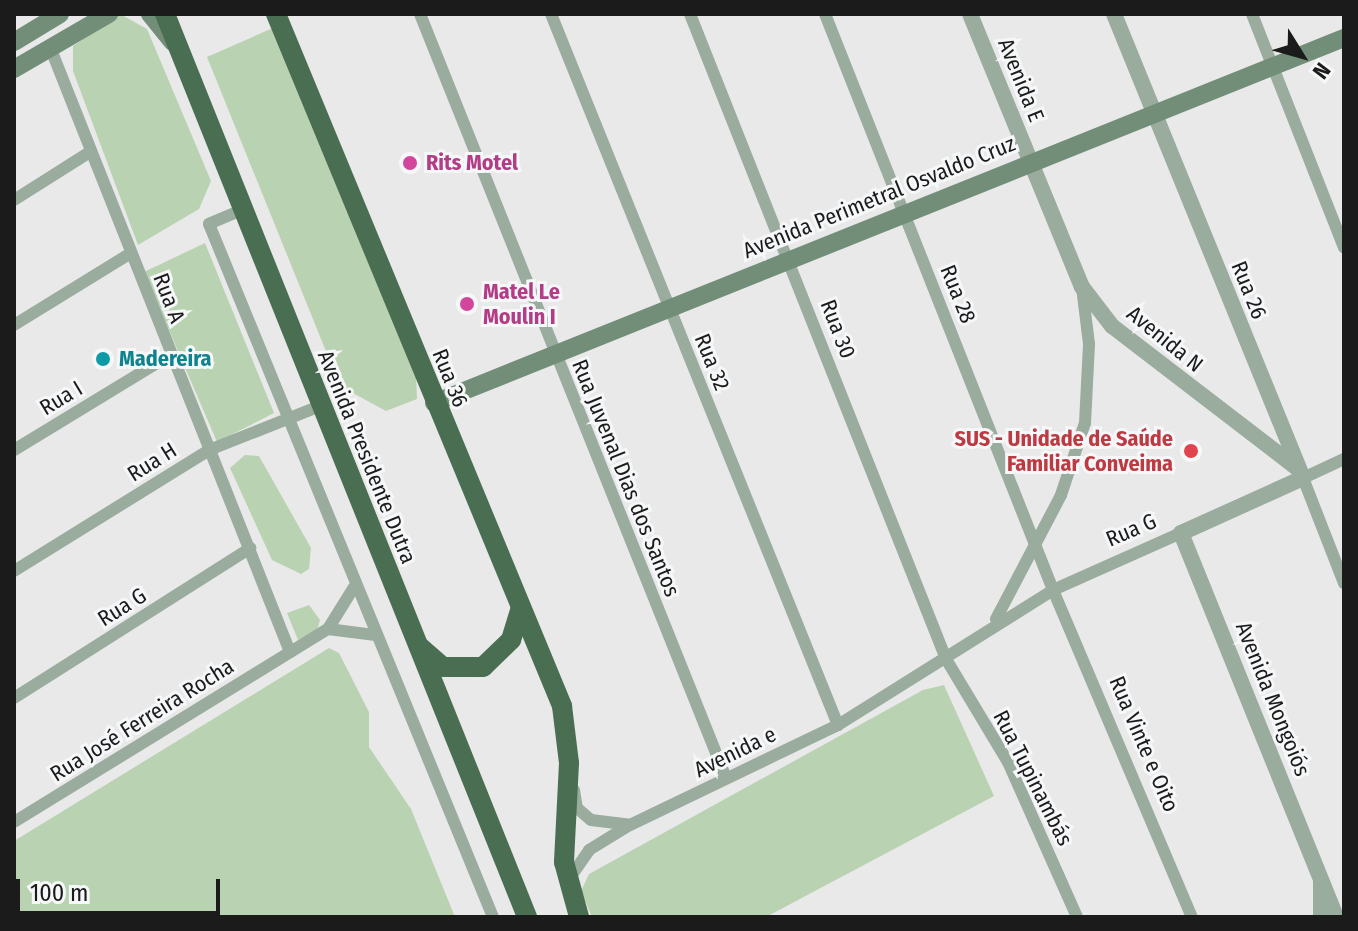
<!DOCTYPE html>
<html>
<head>
<meta charset="utf-8">
<style>
	body { margin:0 }
	#map { position:relative; width:1358px; height:931px; overflow:hidden; background:#e9e9ea; font-family:"Fira Sans Condensed",sans-serif }
	div>[style] { position:absolute }
	.green>* { inset:0; background:#b9d3b2 }
	.minor>* { height:12px; margin:-6px; padding:0 6px; transform-origin:6px; border-radius:6px; background:#99ac9d }
	.tertiary>* { height:16px; margin:-8px; padding:0 8px; transform-origin:8px; border-radius:8px; background:#99ac9d }
	.secondary>* { height:18px; margin:-9px; padding:0 9px; transform-origin:9px; border-radius:9px; background:#728e78 }
	.trunk>* { height:20px; margin:-10px; padding:0 10px; transform-origin:10px; border-radius:10px; background:#4a6e52 }
	.dots>* { width:22px; height:22px; translate:-50% -50%; box-sizing:border-box; border:4px solid #f6f7f8; border-radius:50% }
	span { translate:-50% -50%; white-space:nowrap; text-align:center; line-height:1.15; -webkit-text-stroke:6px #f6f7f8; paint-order:stroke }
	.street-label { font-size:22px; color:#1b1b1c }
	.hotel-label { font-size:22px; color:#b23c85; font-weight:700 }
	.left { translate:0 -50%; text-align:left }
	.culture-label { font-size:22px; color:#0d838f; font-weight:700 }
	.health-label { font-size:22px; color:#be3a42; font-weight:700 }
	.right { translate:-100% -50%; text-align:right }
	.frame { position:absolute; inset:0; border:16px solid #1b1b1c; pointer-events:none }
	.north { position:absolute; left:1262px; top:16px; width:80px; height:80px; -webkit-text-stroke:6px #f6f7f8; paint-order:stroke; rotate:127deg; font-size:22px; font-weight:700; line-height:32px; text-align:center; color:#1b1b1c }
	.north::after { content:''; display:block; margin:auto; width:28px; height:36px; background:#1b1b1c; clip-path:polygon(50% 0,100% 100%,50% 72%,0 100%) }
	.scale { position:absolute; left:16px; top:879px; width:204px; height:36px; box-sizing:border-box; border:4px solid #1b1b1c; border-top:0; padding-left:10px; font-size:24px; line-height:28px; white-space:nowrap; color:#1b1b1c; -webkit-text-stroke:6px #f6f7f8; paint-order:stroke }
</style>
</head>
<body>
<div id="map">
	<div class="green">
		<i style="clip-path:polygon(120px 14px,147px 29px,211px 181px,199px 209px,138px 245px,73px 71px,73px 46px)"></i>
		<i style="clip-path:polygon(275px 27px,416px 373px,417px 399px,386px 411px,340px 386px,207px 57px)"></i>
		<i style="clip-path:polygon(205px 243px,274px 413px,217px 442px,144px 272px)"></i>
		<i style="clip-path:polygon(245px 455px,259px 456px,311px 548px,309px 569px,301px 574px,272px 560px,230px 468px)"></i>
		<i style="clip-path:polygon(309px 605px,320px 620px,317px 631px,298px 640px,287px 613px)"></i>
		<i style="clip-path:polygon(329px 648px,339px 653px,369px 712px,369px 747px,411px 809px,455px 917px,14px 917px,14px 841px)"></i>
		<i style="clip-path:polygon(944px 685px,994px 796px,766px 917px,592px 917px,581px 891px,589px 874px,923px 690px)"></i>
	</div>
	<div class="minor">
		<i style="left:420px;top:14px;width:823px;rotate:68.17deg"></i>
		<i style="left:551px;top:14px;width:767px;rotate:68.02deg"></i>
		<i style="left:690px;top:14px;width:694px;rotate:68.35deg"></i>
		<i style="left:946px;top:659px;width:120px;rotate:59deg"></i>
		<i style="left:1008px;top:762px;width:170px;rotate:66deg"></i>
		<i style="left:825px;top:14px;width:619px;rotate:68.4deg"></i>
		<i style="left:1053px;top:590px;width:355px;rotate:67deg"></i>
		<i style="left:1252px;top:14px;width:251px;rotate:68.5deg"></i>
		<i style="left:50px;top:47px;width:651px;rotate:68.36deg"></i>
		<i style="left:14px;top:200px;width:90px;rotate:-32.3deg"></i>
		<i style="left:244px;top:209px;width:38px;rotate:157deg"></i>
		<i style="left:209px;top:224px;width:749px;rotate:67.72deg"></i>
		<i style="left:14px;top:325px;width:137px;rotate:-31.6deg"></i>
		<i style="left:14px;top:450px;width:183px;rotate:-31.3deg"></i>
		<i style="left:1344px;top:459px;width:45px;rotate:155.1deg"></i>
		<i style="left:1303px;top:478px;width:113px;rotate:68.7deg"></i>
		<i style="left:14px;top:571px;width:229px;rotate:-31.8deg"></i>
		<i style="left:209px;top:450px;width:119px;rotate:-21.6deg"></i>
		<i style="left:996px;top:619px;width:140px;rotate:-62.3deg"></i>
		<i style="left:1061px;top:495px;width:76px;rotate:-71.6deg"></i>
		<i style="left:1085px;top:423px;width:79px;rotate:-87.1deg"></i>
		<i style="left:1089px;top:344px;width:57px;rotate:-97deg"></i>
		<i style="left:328px;top:629px;width:46px;rotate:7.4deg"></i>
		<i style="left:14px;top:698px;width:280px;rotate:-32.4deg"></i>
		<i style="left:574px;top:790px;width:18px;rotate:81deg"></i>
		<i style="left:577px;top:808px;width:18px;rotate:41deg"></i>
		<i style="left:591px;top:820px;width:39px;rotate:7deg"></i>
		<i style="left:630px;top:825px;width:231px;rotate:-25.7deg"></i>
		<i style="left:838px;top:725px;width:254px;rotate:-32.1deg"></i>
		<i style="left:1053px;top:590px;width:140px;rotate:-24deg"></i>
		<i style="left:14px;top:822px;width:369px;rotate:-31.6deg"></i>
		<i style="left:328px;top:629px;width:49px;rotate:-58.2deg"></i>
		<i style="left:569px;top:879px;width:35px;rotate:-55deg"></i>
		<i style="left:589px;top:850px;width:46px;rotate:-31.6deg"></i>
	</div>
	<div class="tertiary">
		<i style="left:970px;top:14px;width:295px;rotate:67.7deg"></i>
		<i style="left:1082px;top:287px;width:49px;rotate:52.4deg"></i>
		<i style="left:1112px;top:326px;width:233px;rotate:37.5deg"></i>
		<i style="left:1114px;top:14px;width:501px;rotate:67.84deg"></i>
		<i style="left:1303px;top:478px;width:134px;rotate:155.7deg"></i>
		<i style="left:1181px;top:533px;width:414px;rotate:68deg"></i>
		<i style="left:1321px;top:917px;width:35px;rotate:-90deg"></i>
	</div>
	<div class="secondary">
		<i style="left:150px;top:14px;width:36px;rotate:51deg"></i>
		<i style="left:14px;top:42px;width:54px;rotate:-31.3deg"></i>
		<i style="left:14px;top:69px;width:110px;rotate:-30.1deg"></i>
		<i style="left:434px;top:403px;width:980px;rotate:-21.86deg"></i>
	</div>
	<div class="trunk">
		<i style="left:165px;top:14px;width:973px;rotate:68.15deg"></i>
		<i style="left:276px;top:14px;width:749px;rotate:67.54deg"></i>
		<i style="left:562px;top:706px;width:57px;rotate:83deg"></i>
		<i style="left:569px;top:763px;width:99px;rotate:92.9deg"></i>
		<i style="left:564px;top:862px;width:57px;rotate:74.7deg"></i>
		<i style="left:420px;top:647px;width:30px;rotate:41deg"></i>
		<i style="left:443px;top:667px;width:40px"></i>
		<i style="left:483px;top:667px;width:39px;rotate:-44deg"></i>
		<i style="left:511px;top:640px;width:34px;rotate:-73deg"></i>
	</div>
	<div class="dots">
		<i style="left:410px;top:163px;background:#d1479c"></i>
		<i style="left:467px;top:304px;background:#d1479c"></i>
		<i style="left:103px;top:359px;background:#0f9aa8"></i>
		<i style="left:1191px;top:451px;background:#e0444e"></i>
	</div>
	<div class="street-label">
		<span style="left:1021px;top:80px;rotate:68deg">Avenida E</span>
		<span style="left:879px;top:197px;rotate:-22deg">Avenida Perimetral Osvaldo Cruz</span>
		<span style="left:1249px;top:290px;rotate:68deg">Rua 26</span>
		<span style="left:958px;top:294px;rotate:68deg">Rua 28</span>
		<span style="left:169px;top:298px;rotate:69deg">Rua A</span>
		<span style="left:838px;top:329px;rotate:69deg">Rua 30</span>
		<span style="left:1165px;top:339px;rotate:39deg">Avenida N</span>
		<span style="left:712px;top:362px;rotate:68deg">Rua 32</span>
		<span style="left:450px;top:378px;rotate:68deg">Rua 36</span>
		<span style="left:61px;top:398px;rotate:-31deg">Rua I</span>
		<span style="left:367px;top:457px;rotate:68deg">Avenida Presidente Dutra</span>
		<span style="left:152px;top:462px;rotate:-32deg">Rua H</span>
		<span style="left:626px;top:478px;rotate:68deg">Rua Juvenal Dias dos Santos</span>
		<span style="left:1131px;top:530px;rotate:-23deg">Rua G</span>
		<span style="left:122px;top:607px;rotate:-32deg">Rua G</span>
		<span style="left:1273px;top:699px;rotate:68deg">Avenida Mongoiós</span>
		<span style="left:142px;top:720px;rotate:-32deg">Rua José Ferreira Rocha</span>
		<span style="left:1144px;top:744px;rotate:67deg">Rua Vinte e Oito</span>
		<span style="left:735px;top:752px;rotate:-26deg">Avenida e</span>
		<span style="left:1033px;top:778px;rotate:63deg">Rua Tupinambás</span>
	</div>
	<div class="hotel-label">
		<span class="left" style="left:426px;top:163px">Rits Motel</span>
		<span class="left" style="left:483px;top:304px">Matel Le<br>Moulin I</span>
	</div>
	<div class="culture-label">
		<span class="left" style="left:119px;top:359px">Madereira</span>
	</div>
	<div class="health-label">
		<span class="right" style="left:1173px;top:451px">SUS - Unidade de Saúde<br>Familiar Conveima</span>
	</div>
	<div class="frame"></div>
	<div class="north">N</div>
	<div class="scale">100 m</div>
</div>
</body>
</html>
